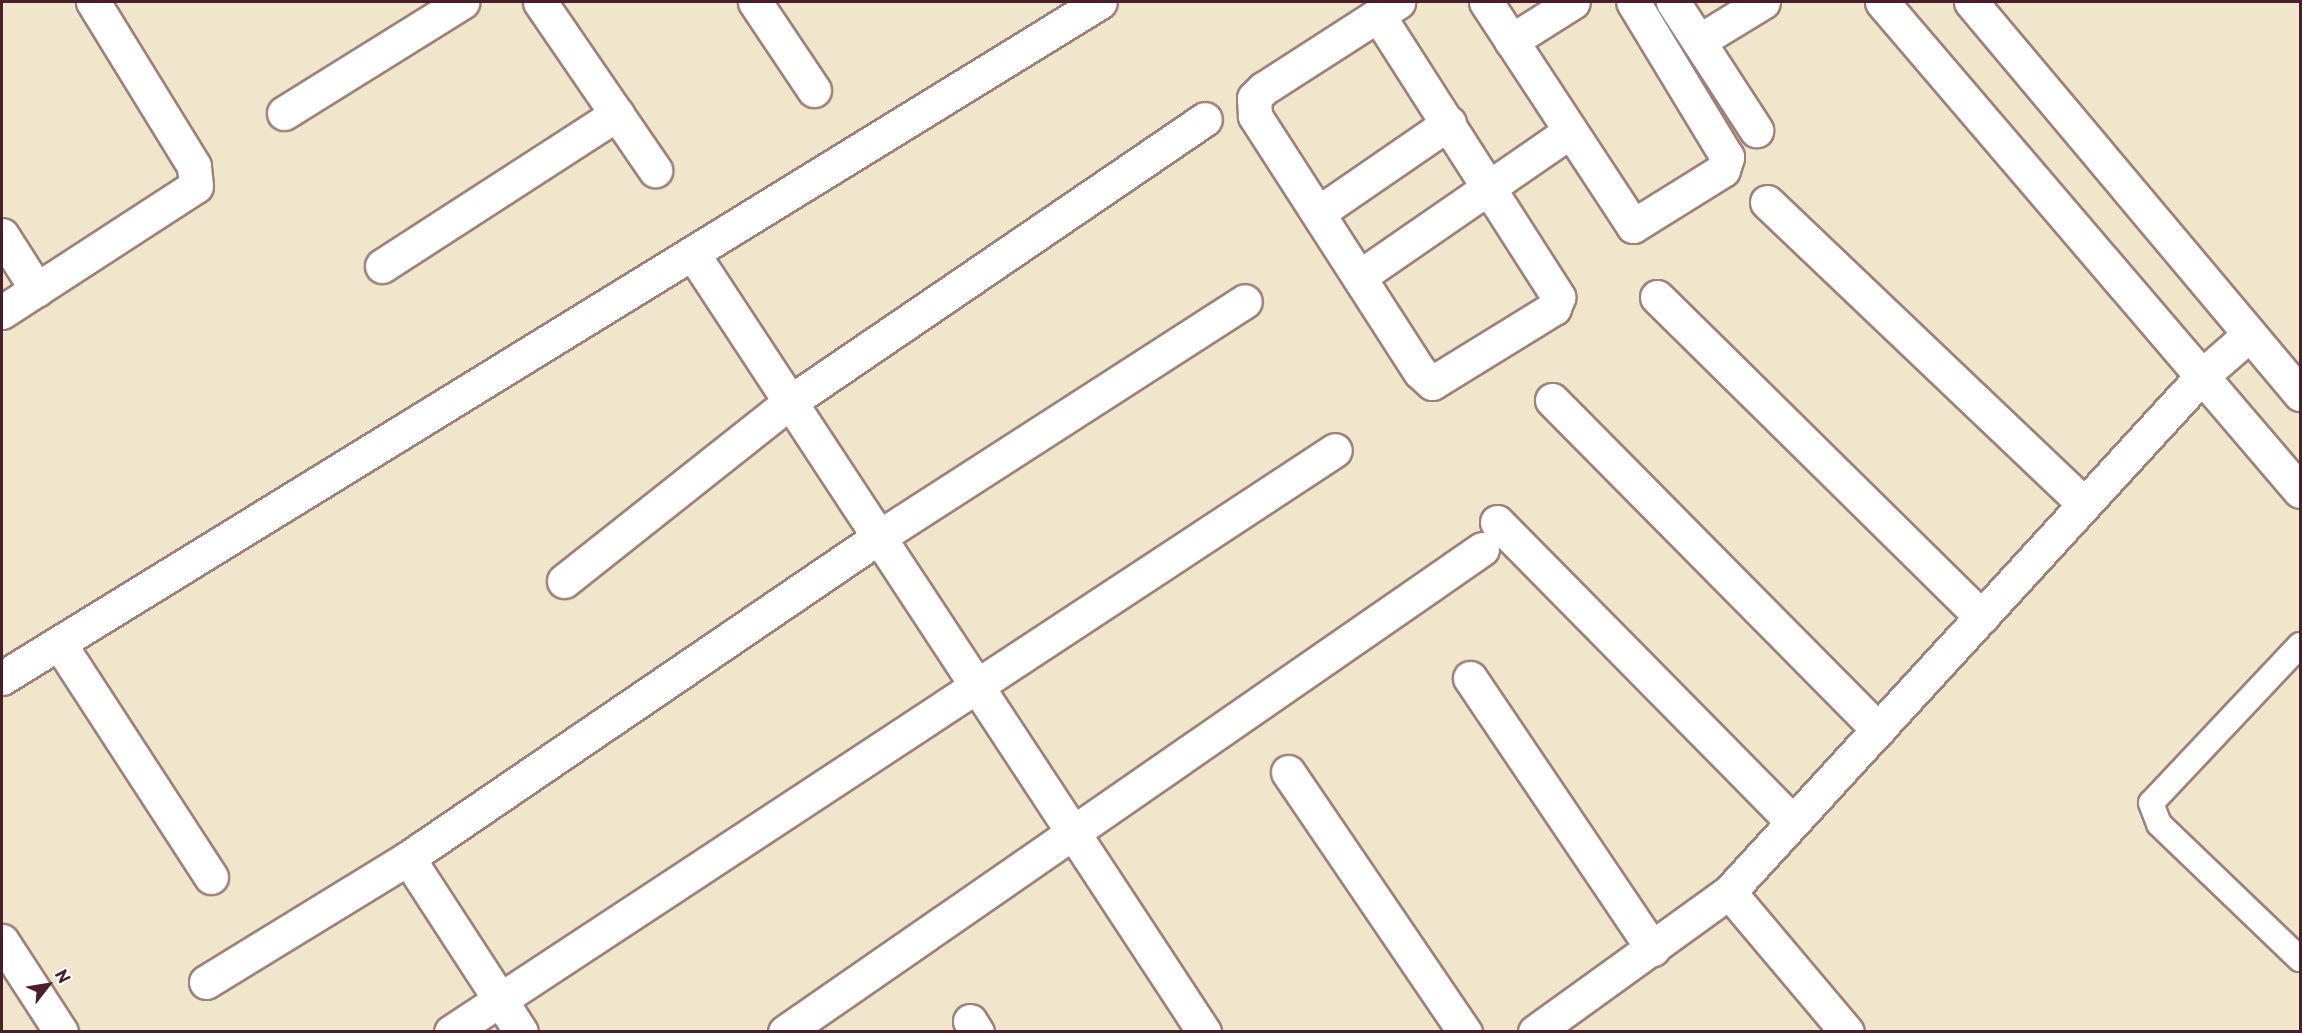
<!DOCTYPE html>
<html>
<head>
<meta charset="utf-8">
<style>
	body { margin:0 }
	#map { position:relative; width:2302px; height:1033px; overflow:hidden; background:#f0e6cb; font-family:"Playpen Sans",sans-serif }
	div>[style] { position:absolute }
	.roads { filter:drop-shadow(2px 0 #9d827b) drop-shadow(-2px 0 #9d827b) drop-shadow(0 2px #9d827b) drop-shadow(0 -2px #9d827b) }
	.service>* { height:24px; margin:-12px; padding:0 12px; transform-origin:12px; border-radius:12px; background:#fff }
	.minor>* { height:33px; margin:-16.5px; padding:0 16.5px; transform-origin:16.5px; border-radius:16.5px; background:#fff }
	.tertiary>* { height:33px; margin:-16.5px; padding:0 16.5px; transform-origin:16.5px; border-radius:16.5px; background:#fff }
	span { translate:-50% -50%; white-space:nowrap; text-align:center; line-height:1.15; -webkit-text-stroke:6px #fff; paint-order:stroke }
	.frame { position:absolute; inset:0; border:3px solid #4a1f2b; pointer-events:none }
	.north { position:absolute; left:18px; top:955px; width:60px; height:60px; -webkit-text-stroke:4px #fff; paint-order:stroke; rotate:59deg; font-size:16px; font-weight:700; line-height:24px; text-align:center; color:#4a1f2b }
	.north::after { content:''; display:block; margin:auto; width:21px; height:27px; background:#4a1f2b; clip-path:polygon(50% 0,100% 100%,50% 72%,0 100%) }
</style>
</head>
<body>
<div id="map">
	<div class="roads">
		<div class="service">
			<i style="left:2300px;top:645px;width:217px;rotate:133.3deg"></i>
			<i style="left:2151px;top:803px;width:22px;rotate:69deg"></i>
			<i style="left:2159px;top:824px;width:195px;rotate:43.8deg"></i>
		</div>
		<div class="minor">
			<i style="left:540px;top:2px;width:204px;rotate:55.6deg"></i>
			<i style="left:755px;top:2px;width:106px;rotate:56.2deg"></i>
			<i style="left:1486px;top:2px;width:268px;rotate:56.7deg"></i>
			<i style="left:1633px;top:226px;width:106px;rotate:-31.9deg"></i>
			<i style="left:1723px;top:170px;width:14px;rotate:-73deg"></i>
			<i style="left:1727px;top:157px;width:181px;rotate:-121.2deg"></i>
			<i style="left:1673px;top:2px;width:153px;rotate:57deg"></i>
			<i style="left:1378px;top:15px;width:335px;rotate:57.4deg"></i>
			<i style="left:1558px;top:297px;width:12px;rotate:110deg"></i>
			<i style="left:1554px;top:308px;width:143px;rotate:148.4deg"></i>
			<i style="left:1432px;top:383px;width:16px;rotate:-137deg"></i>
			<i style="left:1420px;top:372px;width:305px;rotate:-122.8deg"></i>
			<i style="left:1255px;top:116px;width:18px;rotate:-93deg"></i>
			<i style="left:1254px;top:98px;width:13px;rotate:-45deg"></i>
			<i style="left:1263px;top:89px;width:161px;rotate:-32.8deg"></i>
			<i style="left:1511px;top:41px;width:73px;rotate:-32.2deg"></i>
			<i style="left:1699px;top:41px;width:75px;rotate:-31.4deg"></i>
			<i style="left:284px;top:113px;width:210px;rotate:-31.9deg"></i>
			<i style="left:1767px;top:202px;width:438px;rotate:43.6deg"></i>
			<i style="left:1318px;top:213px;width:159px;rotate:-34.5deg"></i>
			<i style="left:2px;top:235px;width:65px;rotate:57.5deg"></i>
			<i style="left:693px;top:254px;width:931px;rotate:56.7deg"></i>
			<i style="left:382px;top:266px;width:280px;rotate:-32.9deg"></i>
			<i style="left:1359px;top:277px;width:255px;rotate:-34.6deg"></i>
			<i style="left:1657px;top:297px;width:456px;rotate:44.6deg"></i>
			<i style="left:2px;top:312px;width:231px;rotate:-33deg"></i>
			<i style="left:196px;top:186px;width:20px;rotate:-96deg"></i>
			<i style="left:194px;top:166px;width:193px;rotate:-121.6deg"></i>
			<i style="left:1552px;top:400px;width:464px;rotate:45.3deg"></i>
			<i style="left:1497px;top:522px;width:420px;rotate:45.4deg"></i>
			<i style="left:564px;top:581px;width:288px;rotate:-38.4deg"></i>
			<i style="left:790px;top:402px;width:502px;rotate:-34.29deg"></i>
			<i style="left:59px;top:643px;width:279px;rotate:57deg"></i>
			<i style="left:2px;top:678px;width:1289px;rotate:-31.62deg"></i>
			<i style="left:1470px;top:678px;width:327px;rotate:56deg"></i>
			<i style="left:1288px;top:772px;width:315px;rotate:55.8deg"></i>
			<i style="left:408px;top:858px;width:207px;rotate:57deg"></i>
			<i style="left:1729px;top:892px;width:183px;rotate:49.9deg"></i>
			<i style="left:2px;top:941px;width:108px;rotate:57deg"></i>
			<i style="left:206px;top:982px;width:237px;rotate:-31.5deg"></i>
			<i style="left:408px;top:858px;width:570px;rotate:-34.28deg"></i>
			<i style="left:879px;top:537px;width:435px;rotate:-32.8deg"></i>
			<i style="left:970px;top:1021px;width:13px;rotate:58deg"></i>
			<i style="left:451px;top:1032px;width:1058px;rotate:-33.36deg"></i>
			<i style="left:785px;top:1032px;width:848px;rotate:-34.72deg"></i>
			<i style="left:1535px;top:1032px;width:239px;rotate:-35.8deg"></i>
			<i style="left:1729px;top:892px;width:701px;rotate:-47.48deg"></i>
			<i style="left:2203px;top:375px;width:62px;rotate:-41.1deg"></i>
		</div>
		<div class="tertiary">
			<i style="left:1882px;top:2px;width:643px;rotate:49.48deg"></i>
			<i style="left:1971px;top:2px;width:512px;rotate:49.99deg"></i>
		</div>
	</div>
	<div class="frame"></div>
	<div class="north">N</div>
</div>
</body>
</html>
